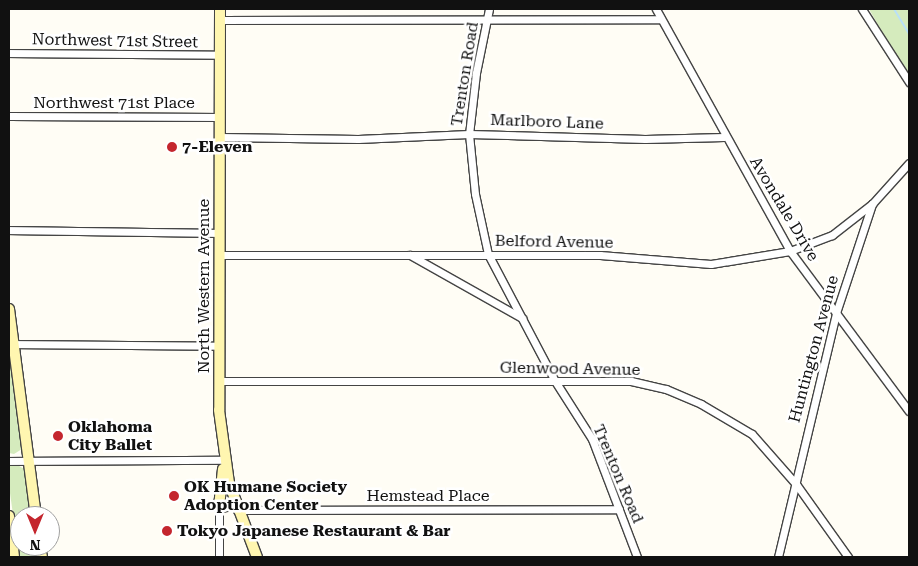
<!DOCTYPE html>
<html>
<head>
<meta charset="utf-8">
<style>
	body { margin:0 }
	#map { position:relative; width:918px; height:566px; overflow:hidden; background:#fffdf5; font-family:"Roboto Serif",serif }
	div>[style] { position:absolute }
	.green>* { inset:0; background:#d5ebbd }
	.stream>* { height:2px; margin:-1px; padding:0 1px; transform-origin:1px; border-radius:1px; background:#b9e0f7 }
	.roads { filter:drop-shadow(1px 0 #444) drop-shadow(-1px 0 #444) drop-shadow(0 1px #444) drop-shadow(0 -1px #444) }
	.street>* { height:7px; margin:-3.5px; padding:0 3.5px; transform-origin:3.5px; border-radius:3.5px; background:#fff }
	.secondary>* { height:10px; margin:-5px; padding:0 5px; transform-origin:5px; border-radius:5px; background:#fff6b0 }
	.dots>* { width:14px; height:14px; translate:-50% -50%; box-sizing:border-box; border:2px solid #fff; border-radius:50% }
	span { translate:-50% -50%; white-space:nowrap; text-align:center; line-height:1.15; -webkit-text-stroke:5px #fff; paint-order:stroke }
	.street-label { font-size:16px; color:#111 }
	.poi-label { font-size:16px; color:#111; font-weight:700 }
	.left { translate:0 -50%; text-align:left }
	.frame { position:absolute; inset:0; border:10px solid #111; pointer-events:none }
	.north { position:absolute; left:10px; top:506px; width:50px; height:50px; box-sizing:border-box; background:#fff; border:1px solid #a0a0a0; border-radius:50%; rotate:180deg; font-size:14px; font-weight:700; line-height:20px; text-align:center; color:#111 }
	.north::after { content:''; display:block; margin:auto; width:18px; height:22px; background:#c4262e; clip-path:polygon(50% 0,100% 100%,50% 72%,0 100%) }
</style>
</head>
<body>
<div id="map">
	<div class="green">
		<i style="clip-path:polygon(869px 9px,909px 9px,909px 74px,881px 30px)"></i>
		<i style="clip-path:polygon(9px 353px,22px 444px,22px 449px,14px 454px,9px 453px)"></i>
		<i style="clip-path:polygon(14px 463px,26px 470px,32px 516px,20px 516px,20px 546px,36px 546px,37px 557px,19px 557px,9px 486px,9px 467px)"></i>
	</div>
	<div class="stream">
		<i style="left:894px;top:9px;width:29px;rotate:59deg"></i>
	</div>
	<div class="roads">
		<div class="street">
			<i style="left:489px;top:9px;width:65px;rotate:101.5deg"></i>
			<i style="left:476px;top:73px;width:61px;rotate:96.5deg"></i>
			<i style="left:469px;top:134px;width:60px;rotate:84.3deg"></i>
			<i style="left:475px;top:194px;width:61px;rotate:77.8deg"></i>
			<i style="left:488px;top:254px;width:144px;rotate:62.2deg"></i>
			<i style="left:555px;top:381px;width:69px;rotate:57.5deg"></i>
			<i style="left:592px;top:439px;width:126px;rotate:69.1deg"></i>
			<i style="left:656px;top:9px;width:277px;rotate:61deg"></i>
			<i style="left:790px;top:251px;width:199px;rotate:53.4deg"></i>
			<i style="left:862px;top:9px;width:87px;rotate:57.2deg"></i>
			<i style="left:220px;top:20px;width:441px;rotate:-0.1deg"></i>
			<i style="left:9px;top:53px;width:211px;rotate:0.5deg"></i>
			<i style="left:9px;top:116px;width:211px;rotate:0.3deg"></i>
			<i style="left:220px;top:137px;width:138px;rotate:0.8deg"></i>
			<i style="left:358px;top:139px;width:111px;rotate:-2.6deg"></i>
			<i style="left:469px;top:134px;width:176px;rotate:1.6deg"></i>
			<i style="left:645px;top:139px;width:79px;rotate:-1.5deg"></i>
			<i style="left:9px;top:230px;width:210px;rotate:0.8deg"></i>
			<i style="left:219px;top:255px;width:381px"></i>
			<i style="left:600px;top:255px;width:111px;rotate:4.6deg"></i>
			<i style="left:711px;top:264px;width:80px;rotate:-9.3deg"></i>
			<i style="left:790px;top:251px;width:45px;rotate:-20.9deg"></i>
			<i style="left:832px;top:235px;width:51px;rotate:-37.8deg"></i>
			<i style="left:410px;top:255px;width:129px;rotate:29.4deg"></i>
			<i style="left:9px;top:344px;width:209px;rotate:0.5deg"></i>
			<i style="left:218px;top:381px;width:413px"></i>
			<i style="left:631px;top:381px;width:36px;rotate:13deg"></i>
			<i style="left:666px;top:389px;width:38px;rotate:23deg"></i>
			<i style="left:701px;top:404px;width:59px;rotate:30.5deg"></i>
			<i style="left:752px;top:434px;width:67px;rotate:48.7deg"></i>
			<i style="left:796px;top:484px;width:90px;rotate:54.5deg"></i>
			<i style="left:9px;top:461px;width:215px;rotate:-0.3deg"></i>
			<i style="left:237px;top:510px;width:382px;rotate:-0.1deg"></i>
			<i style="left:219px;top:557px;width:50px;rotate:-90deg"></i>
			<i style="left:778px;top:557px;width:251px;rotate:-76.6deg"></i>
			<i style="left:836px;top:313px;width:115px;rotate:-71.7deg"></i>
			<i style="left:872px;top:204px;width:55px;rotate:-47.9deg"></i>
		</div>
		<div class="secondary">
			<i style="left:220px;top:9px;width:401px;rotate:90.1deg"></i>
			<i style="left:219px;top:410px;width:74px;rotate:82.2deg"></i>
			<i style="left:229px;top:483px;width:79px;rotate:69.3deg"></i>
			<i style="left:9px;top:309px;width:209px;rotate:82.6deg"></i>
			<i style="left:223px;top:469px;width:38px;rotate:96deg"></i>
			<i style="left:219px;top:507px;width:16px;rotate:-7deg"></i>
			<i style="left:9px;top:516px;width:41px;rotate:83deg"></i>
			<i style="left:40px;top:546px;width:11px;rotate:80deg"></i>
		</div>
	</div>
	<div class="dots">
		<i style="left:172px;top:147px;background:#c4262e"></i>
		<i style="left:58px;top:436px;background:#c4262e"></i>
		<i style="left:174px;top:496px;background:#c4262e"></i>
		<i style="left:167px;top:531px;background:#c4262e"></i>
	</div>
	<div class="street-label">
		<span style="left:115px;top:41px;rotate:1deg">Northwest 71st Street</span>
		<span style="left:465px;top:74px;rotate:-81deg">Trenton Road</span>
		<span style="left:114px;top:103px">Northwest 71st Place</span>
		<span style="left:547px;top:122px;rotate:2deg">Marlboro Lane</span>
		<span style="left:784px;top:209px;rotate:59deg">Avondale Drive</span>
		<span style="left:554px;top:242px;rotate:1deg">Belford Avenue</span>
		<span style="left:204px;top:286px;rotate:-90deg">North Western Avenue</span>
		<span style="left:814px;top:349px;rotate:-75deg">Huntington Avenue</span>
		<span style="left:570px;top:369px;rotate:1deg">Glenwood Avenue</span>
		<span style="left:618px;top:474px;rotate:67deg">Trenton Road</span>
		<span style="left:428px;top:496px">Hemstead Place</span>
	</div>
	<div class="poi-label">
		<span class="left" style="left:182px;top:147px">7-Eleven</span>
		<span class="left" style="left:68px;top:436px">Oklahoma<br>City Ballet</span>
		<span class="left" style="left:184px;top:496px">OK Humane Society<br>Adoption Center</span>
		<span class="left" style="left:177px;top:531px">Tokyo Japanese Restaurant &amp; Bar</span>
	</div>
	<div class="frame"></div>
	<div class="north">N</div>
</div>
</body>
</html>
